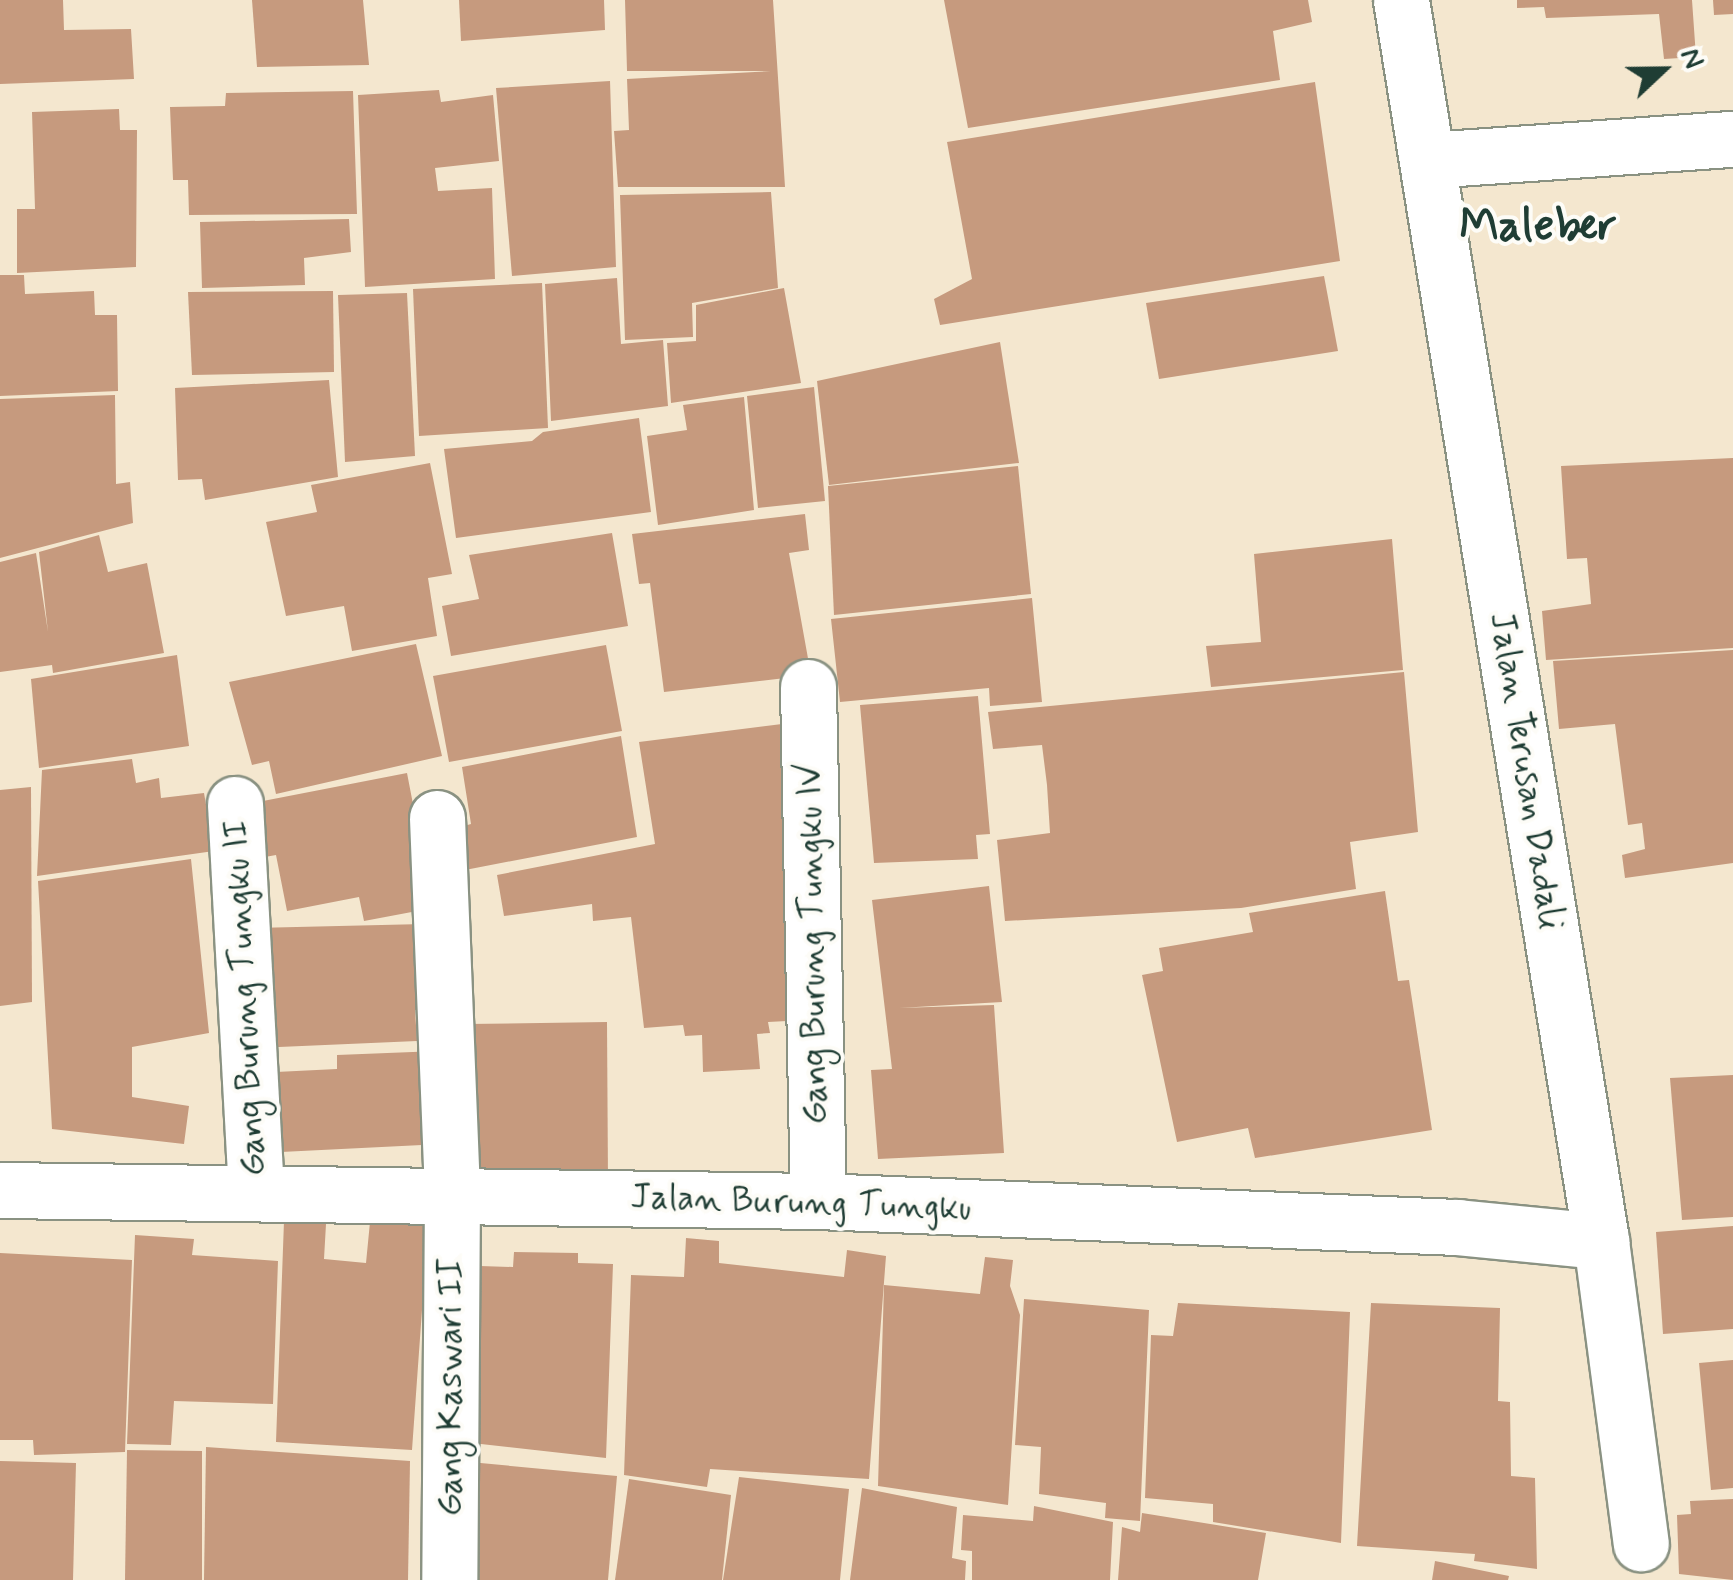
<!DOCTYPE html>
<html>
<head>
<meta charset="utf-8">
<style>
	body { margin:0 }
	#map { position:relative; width:1733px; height:1580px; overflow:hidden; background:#f4e7cf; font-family:Mynerve,sans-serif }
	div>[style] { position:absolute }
	.building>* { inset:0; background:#c69a7e }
	.roads { filter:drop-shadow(2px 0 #8a9282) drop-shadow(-2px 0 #8a9282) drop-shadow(0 2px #8a9282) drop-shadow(0 -2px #8a9282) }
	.minor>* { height:55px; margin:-27.5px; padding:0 27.5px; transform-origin:27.5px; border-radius:27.5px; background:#fff }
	span { translate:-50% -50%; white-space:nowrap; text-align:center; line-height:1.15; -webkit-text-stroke:8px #fdfcf7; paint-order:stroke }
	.street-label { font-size:35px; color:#1f3d34 }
	.district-label { font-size:45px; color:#1f3d34; font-weight:700 }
	.north { position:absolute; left:1613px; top:20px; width:100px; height:100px; -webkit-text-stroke:8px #fdfcf7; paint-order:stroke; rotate:68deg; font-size:28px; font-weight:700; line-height:40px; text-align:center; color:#1f3d34 }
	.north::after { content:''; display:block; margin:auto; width:35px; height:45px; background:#1f3d34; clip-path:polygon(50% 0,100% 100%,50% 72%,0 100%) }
</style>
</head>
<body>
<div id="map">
	<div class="building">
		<i style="clip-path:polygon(0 0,63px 0,64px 30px,131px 29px,134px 79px,0 84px)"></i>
		<i style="clip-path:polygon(252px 0,363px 0,369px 65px,257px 67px)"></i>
		<i style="clip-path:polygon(459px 0,604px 0,605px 30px,461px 41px)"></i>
		<i style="clip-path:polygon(625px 0,773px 0,785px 187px,618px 187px,614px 131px,629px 130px,627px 79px,771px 71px,627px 71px)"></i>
		<i style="clip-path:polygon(944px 0,1308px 0,1312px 22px,1273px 31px,1280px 80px,968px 128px)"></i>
		<i style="clip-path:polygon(1517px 0,1692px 0,1696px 57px,1664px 59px,1659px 14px,1546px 18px,1544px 7px,1517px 8px)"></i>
		<i style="clip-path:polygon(1713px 0,1733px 0,1733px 14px,1714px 15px)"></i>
		<i style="clip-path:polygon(610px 81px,616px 267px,512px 276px,496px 88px)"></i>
		<i style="clip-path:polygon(1315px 82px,1340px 261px,940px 325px,934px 299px,972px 279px,947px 142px)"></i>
		<i style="clip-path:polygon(439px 90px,441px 102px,493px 95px,499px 161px,435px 168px,438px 191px,492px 188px,495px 279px,365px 287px,358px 95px)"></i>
		<i style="clip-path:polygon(353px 91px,357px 214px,189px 215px,188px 180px,173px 180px,170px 107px,225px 106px,226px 93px)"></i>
		<i style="clip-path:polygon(119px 109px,120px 130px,137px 130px,136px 267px,17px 273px,17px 209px,35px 209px,32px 112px)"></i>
		<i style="clip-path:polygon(771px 192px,778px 288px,692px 303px,693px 337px,625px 340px,620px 195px)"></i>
		<i style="clip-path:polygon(349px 219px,351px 252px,304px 258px,305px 285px,202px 288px,200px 222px)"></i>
		<i style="clip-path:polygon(0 275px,24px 275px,25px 294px,94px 291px,95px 315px,117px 315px,118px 391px,0 396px)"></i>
		<i style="clip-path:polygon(1324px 276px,1338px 351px,1159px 379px,1146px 303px)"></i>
		<i style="clip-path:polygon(617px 278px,621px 344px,663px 340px,668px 406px,551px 421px,545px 284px)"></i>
		<i style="clip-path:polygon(542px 283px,548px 428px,419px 436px,413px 289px)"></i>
		<i style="clip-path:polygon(784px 288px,801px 383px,671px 403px,667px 343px,696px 341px,696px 305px)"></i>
		<i style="clip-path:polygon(333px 291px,334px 372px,192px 375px,188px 292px)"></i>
		<i style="clip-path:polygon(407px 293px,415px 456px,345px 462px,338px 295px)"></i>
		<i style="clip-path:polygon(1000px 342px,1019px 463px,829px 485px,817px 381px)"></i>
		<i style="clip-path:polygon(329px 380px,338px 477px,205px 500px,202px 479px,178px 480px,175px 388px)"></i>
		<i style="clip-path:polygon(814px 387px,825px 501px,758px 508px,747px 396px)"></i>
		<i style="clip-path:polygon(115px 395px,116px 484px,130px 482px,133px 523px,0 558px,0 399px)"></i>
		<i style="clip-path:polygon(744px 397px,754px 510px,658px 525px,647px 436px,687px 430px,683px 405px)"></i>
		<i style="clip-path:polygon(639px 418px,651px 512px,456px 538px,444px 449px,532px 441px,543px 432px)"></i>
		<i style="clip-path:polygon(1733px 458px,1733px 648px,1546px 660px,1542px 611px,1591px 604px,1587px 558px,1567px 559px,1561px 466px)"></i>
		<i style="clip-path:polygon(430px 463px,452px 574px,428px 578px,437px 636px,352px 651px,344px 606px,286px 616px,266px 522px,317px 512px,311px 485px)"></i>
		<i style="clip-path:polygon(1018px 466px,1031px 594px,834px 615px,828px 486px)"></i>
		<i style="clip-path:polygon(805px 514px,809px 550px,789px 553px,811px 675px,664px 692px,650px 583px,639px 584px,632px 534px)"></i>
		<i style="clip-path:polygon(612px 533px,628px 626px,451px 656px,442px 606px,479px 599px,469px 555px)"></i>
		<i style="clip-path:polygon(99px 535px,108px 572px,147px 563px,164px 653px,53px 673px,52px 665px,0 672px,0 562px,36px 553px,48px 632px,39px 552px)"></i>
		<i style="clip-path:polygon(1392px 539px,1403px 670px,1211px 687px,1206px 646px,1261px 642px,1254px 554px)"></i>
		<i style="clip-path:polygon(1032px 598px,1042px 702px,990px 706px,989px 688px,840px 702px,831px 619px)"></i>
		<i style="clip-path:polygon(416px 644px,442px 756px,276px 794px,269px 761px,252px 765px,229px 682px)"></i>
		<i style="clip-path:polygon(606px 645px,622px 731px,449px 762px,433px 676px)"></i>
		<i style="clip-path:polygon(1733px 650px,1733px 863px,1625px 878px,1622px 855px,1645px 849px,1642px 823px,1628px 825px,1615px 724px,1559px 729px,1553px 661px)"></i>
		<i style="clip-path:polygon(177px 655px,189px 746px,39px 768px,31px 679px)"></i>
		<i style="clip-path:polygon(1404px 672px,1418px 832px,1350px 842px,1356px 889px,1241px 908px,1005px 921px,997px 840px,1050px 833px,1047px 785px,1042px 745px,993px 749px,988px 712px)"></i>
		<i style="clip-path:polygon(978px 696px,990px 834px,976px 835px,978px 859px,874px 863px,860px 705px)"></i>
		<i style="clip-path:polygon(790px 723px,806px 1020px,768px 1022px,770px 1033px,757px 1034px,760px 1069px,703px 1072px,702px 1035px,685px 1036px,683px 1025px,644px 1028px,631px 917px,593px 921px,592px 904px,504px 916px,497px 875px,655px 844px,639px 742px)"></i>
		<i style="clip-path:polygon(621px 736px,637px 837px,465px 870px,457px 828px,471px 824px,462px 767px)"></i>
		<i style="clip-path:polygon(132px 759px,136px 783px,159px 778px,161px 798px,204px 793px,214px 851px,37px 876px,42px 770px)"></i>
		<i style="clip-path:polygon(407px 773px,433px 908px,364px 921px,359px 897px,287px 911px,276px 855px,254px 859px,243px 805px)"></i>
		<i style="clip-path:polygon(31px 787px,32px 1002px,0 1006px,0 790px)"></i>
		<i style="clip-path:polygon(191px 859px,209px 1033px,132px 1047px,132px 1097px,189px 1106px,184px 1144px,52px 1129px,38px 881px)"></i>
		<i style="clip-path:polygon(989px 886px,1002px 1002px,899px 1008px,994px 1005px,1004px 1153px,878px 1159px,871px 1070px,892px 1069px,872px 900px)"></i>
		<i style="clip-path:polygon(1385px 891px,1398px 981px,1409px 980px,1432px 1130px,1255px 1158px,1248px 1128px,1177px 1142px,1142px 975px,1163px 971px,1159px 948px,1253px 932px,1249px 913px)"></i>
		<i style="clip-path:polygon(424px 924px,432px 1009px,415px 1010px,417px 1041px,256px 1048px,252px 928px)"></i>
		<i style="clip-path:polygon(607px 1022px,608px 1182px,469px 1184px,467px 1024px)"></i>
		<i style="clip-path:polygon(438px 1051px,442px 1144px,281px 1152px,276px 1072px,337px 1069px,337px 1055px)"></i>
		<i style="clip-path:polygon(1733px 1075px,1733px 1217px,1682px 1220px,1670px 1078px)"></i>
		<i style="clip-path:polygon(284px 1221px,326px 1224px,324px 1259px,366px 1263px,370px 1222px,428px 1226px,412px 1450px,276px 1442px)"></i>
		<i style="clip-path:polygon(1733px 1226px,1733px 1329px,1663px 1334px,1656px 1232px)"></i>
		<i style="clip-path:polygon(135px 1235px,194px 1239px,192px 1255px,278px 1261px,273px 1404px,174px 1401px,171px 1445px,127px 1444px)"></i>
		<i style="clip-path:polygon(686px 1238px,719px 1241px,719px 1263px,844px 1277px,847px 1250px,886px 1256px,869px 1479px,710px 1469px,707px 1487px,624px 1475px,631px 1275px,684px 1277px)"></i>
		<i style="clip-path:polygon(514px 1252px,578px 1253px,578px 1263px,613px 1264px,606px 1458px,472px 1443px,480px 1266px,513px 1267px)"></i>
		<i style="clip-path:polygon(0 1253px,132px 1260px,125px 1452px,34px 1455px,33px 1440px,0 1440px)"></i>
		<i style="clip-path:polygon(985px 1257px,1013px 1260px,1010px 1286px,1020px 1315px,1008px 1505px,878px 1486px,884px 1285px,980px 1294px)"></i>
		<i style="clip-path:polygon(1024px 1299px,1149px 1310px,1140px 1521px,1105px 1518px,1106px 1503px,1039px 1494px,1041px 1447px,1015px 1445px)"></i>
		<i style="clip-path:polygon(1178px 1303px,1350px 1312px,1341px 1543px,1213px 1522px,1213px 1504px,1145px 1498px,1151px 1335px,1173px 1336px)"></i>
		<i style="clip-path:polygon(1371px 1303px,1500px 1308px,1498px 1401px,1510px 1402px,1511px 1476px,1535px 1478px,1537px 1569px,1474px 1561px,1475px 1554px,1357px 1546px)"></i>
		<i style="clip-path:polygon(1733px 1360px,1733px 1488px,1711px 1490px,1699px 1363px)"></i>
		<i style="clip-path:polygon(206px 1447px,410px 1461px,408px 1580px,204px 1580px)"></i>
		<i style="clip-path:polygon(127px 1450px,202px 1451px,202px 1580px,125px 1580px)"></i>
		<i style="clip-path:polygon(0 1461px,76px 1463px,73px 1580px,0 1580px)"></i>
		<i style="clip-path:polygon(459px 1461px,617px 1476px,608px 1580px,458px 1580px)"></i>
		<i style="clip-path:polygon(739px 1477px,849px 1489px,840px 1580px,723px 1580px)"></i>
		<i style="clip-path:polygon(629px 1479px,731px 1495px,722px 1580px,615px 1580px)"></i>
		<i style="clip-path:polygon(862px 1488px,957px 1507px,952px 1558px,966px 1561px,965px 1580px,850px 1580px)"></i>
		<i style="clip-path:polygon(1733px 1499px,1733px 1580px,1679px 1574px,1677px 1515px,1691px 1514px,1690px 1501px)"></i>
		<i style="clip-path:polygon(1034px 1506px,1113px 1522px,1110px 1580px,972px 1580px,972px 1551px,961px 1550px,963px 1515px,1033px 1521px)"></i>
		<i style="clip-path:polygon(1142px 1513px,1266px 1533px,1258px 1580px,1118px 1580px,1122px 1527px,1140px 1532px)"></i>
		<i style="clip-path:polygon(1435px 1561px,1509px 1576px,1508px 1580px,1432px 1580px)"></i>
	</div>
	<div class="roads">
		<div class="minor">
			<i style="left:1401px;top:0;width:1257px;rotate:80.84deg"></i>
			<i style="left:1601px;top:1241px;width:305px;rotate:82.5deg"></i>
			<i style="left:1429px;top:160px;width:305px;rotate:-4deg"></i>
			<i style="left:808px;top:687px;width:514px;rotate:88.89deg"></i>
			<i style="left:235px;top:804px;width:389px;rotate:86.9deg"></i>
			<i style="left:437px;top:818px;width:377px;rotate:87.7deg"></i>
			<i style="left:452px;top:1195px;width:385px;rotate:90.4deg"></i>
			<i style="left:0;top:1190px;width:818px;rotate:0.77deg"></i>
			<i style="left:818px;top:1201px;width:640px;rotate:2.33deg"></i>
			<i style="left:1457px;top:1227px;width:145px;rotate:5.6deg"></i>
		</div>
	</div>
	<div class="street-label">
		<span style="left:1526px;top:771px;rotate:81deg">Jalan Terusan Dadali</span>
		<span style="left:813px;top:944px;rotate:-91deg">Gang Burung Tungku IV</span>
		<span style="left:245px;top:998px;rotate:-93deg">Gang Burung Tungku II</span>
		<span style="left:801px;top:1203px;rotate:2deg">Jalan Burung Tungku</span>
		<span style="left:451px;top:1387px;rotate:-90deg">Gang Kaswari II</span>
	</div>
	<div class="district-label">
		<span style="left:1538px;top:227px">Maleber</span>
	</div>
	<div class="north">N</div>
</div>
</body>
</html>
